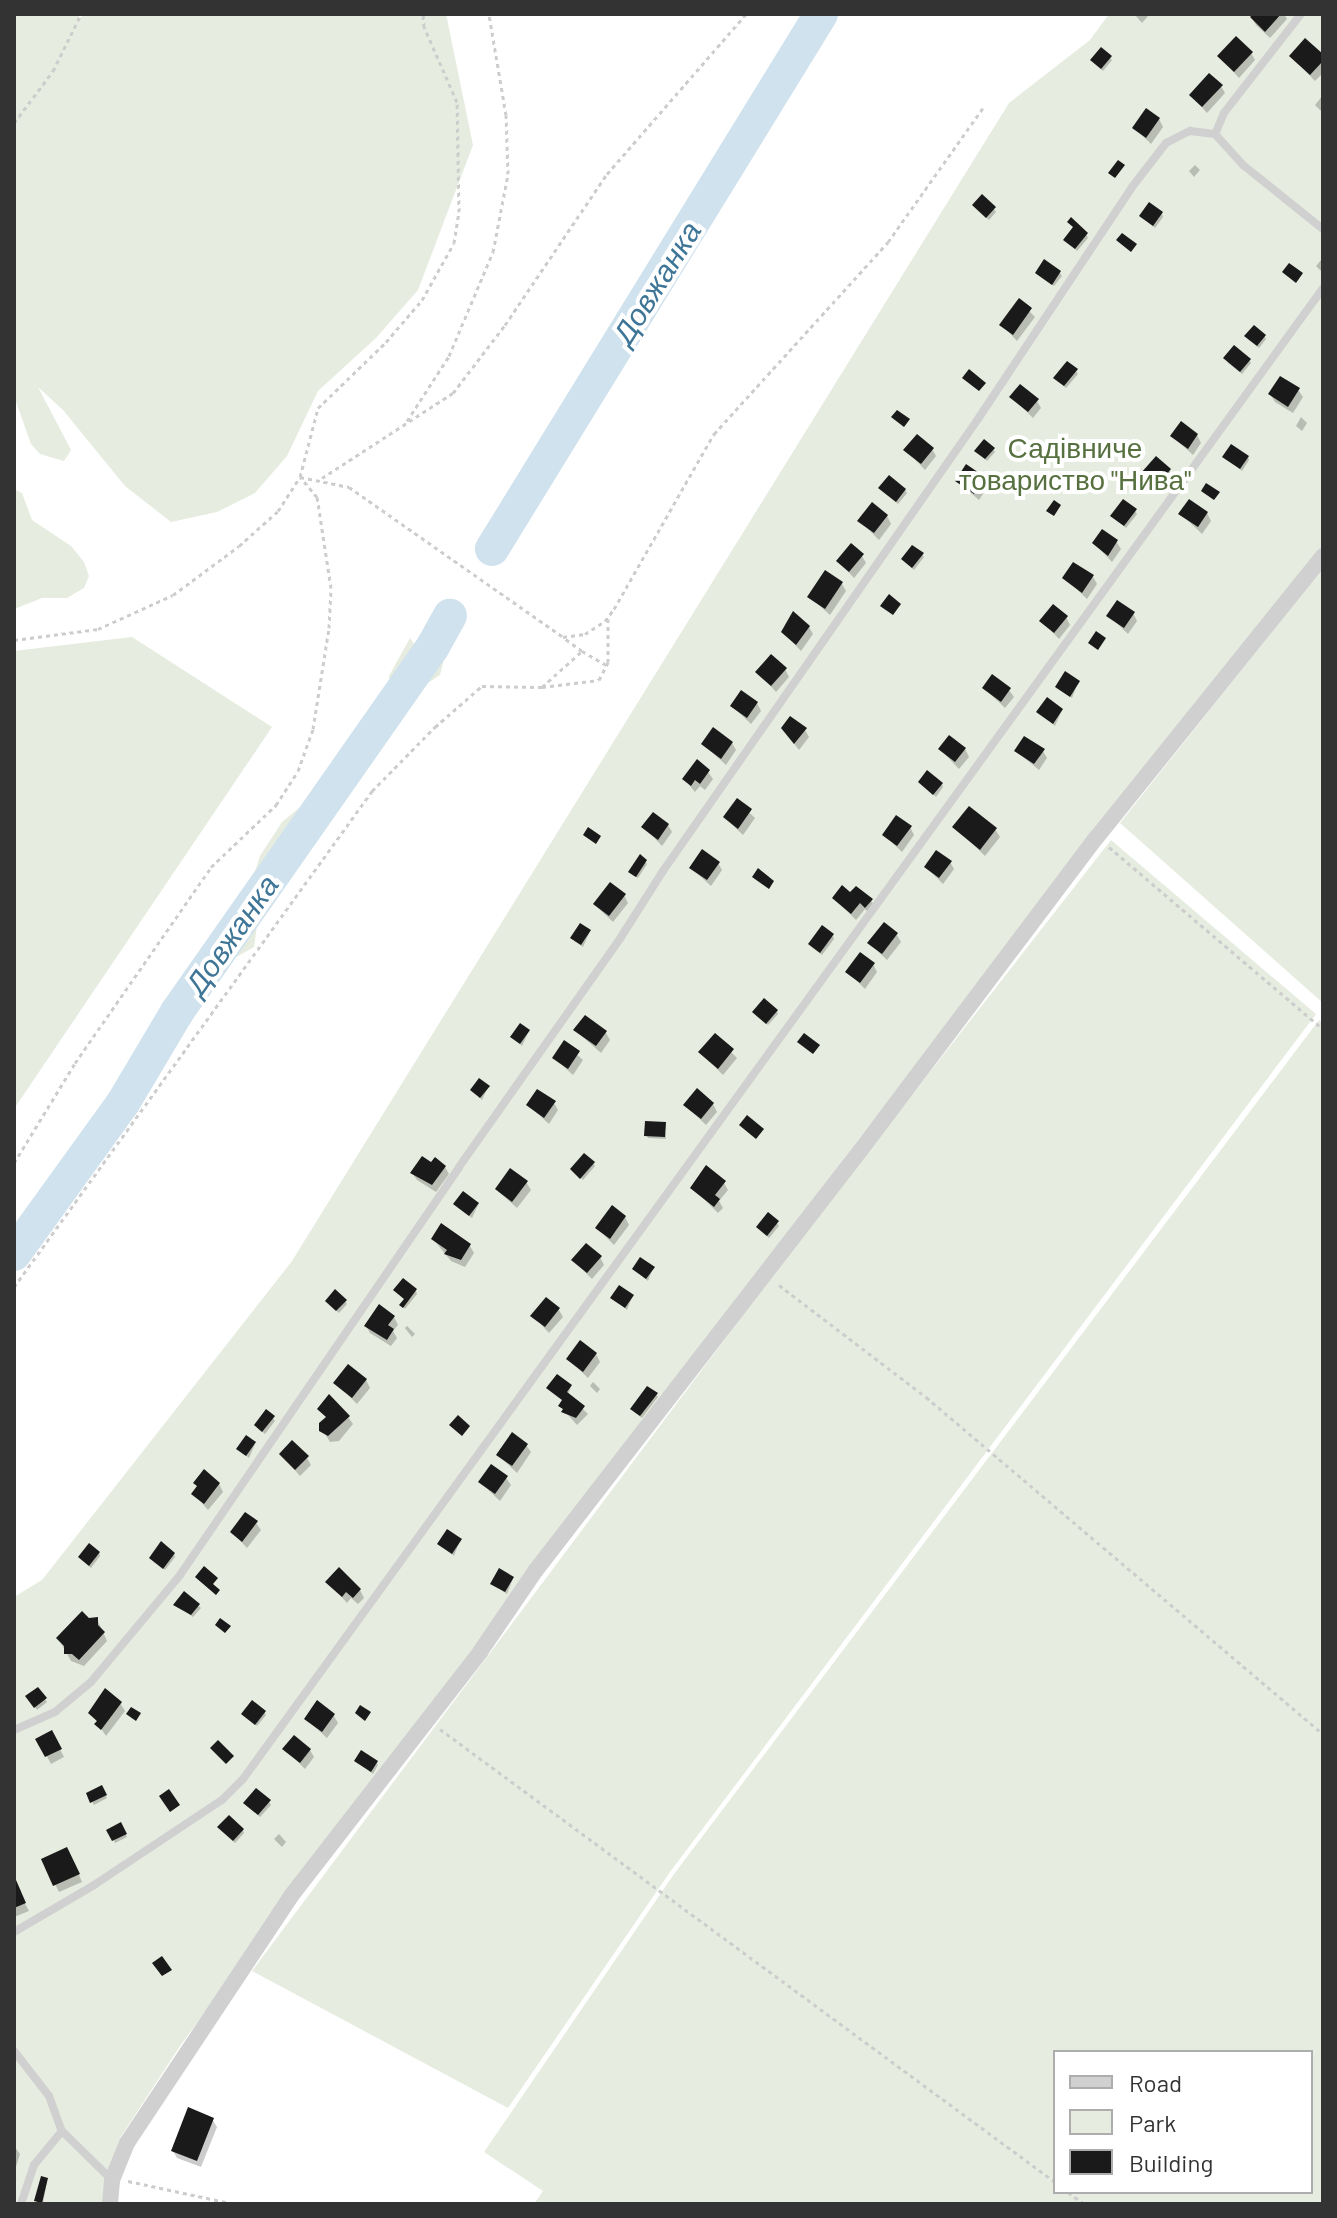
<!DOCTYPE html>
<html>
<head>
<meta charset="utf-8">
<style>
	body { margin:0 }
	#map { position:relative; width:1337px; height:2218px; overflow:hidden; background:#fff; font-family:Barlow,sans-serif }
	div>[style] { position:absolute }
	.green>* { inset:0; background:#e6ecdf }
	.shadow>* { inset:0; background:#0003 }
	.river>* { height:34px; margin:-17px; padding:0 17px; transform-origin:17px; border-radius:17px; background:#cfe2ee }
	.building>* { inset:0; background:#1a1a1a }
	.path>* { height:3px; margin-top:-1.5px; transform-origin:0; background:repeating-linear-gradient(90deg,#cdcdcd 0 4px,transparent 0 8px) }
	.service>* { height:8px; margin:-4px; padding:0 4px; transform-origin:4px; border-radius:4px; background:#d0d0d0 }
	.minor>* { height:16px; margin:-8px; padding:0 8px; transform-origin:8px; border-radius:8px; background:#d0d0d0 }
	span { translate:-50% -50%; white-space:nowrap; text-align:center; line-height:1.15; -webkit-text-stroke:8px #fff; paint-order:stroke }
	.park-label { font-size:28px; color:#56703f }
	.water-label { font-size:30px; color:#3f7597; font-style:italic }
	.frame { position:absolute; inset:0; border:16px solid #333; pointer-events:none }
	.legend { position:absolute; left:1053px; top:2050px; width:260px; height:144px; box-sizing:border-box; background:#fff; border:2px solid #adadad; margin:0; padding:10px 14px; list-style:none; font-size:24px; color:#333 }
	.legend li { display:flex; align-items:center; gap:16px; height:40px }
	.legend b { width:40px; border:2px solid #adadad }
</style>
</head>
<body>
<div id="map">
	<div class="green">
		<i style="clip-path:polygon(14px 14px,79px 14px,78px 21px,84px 14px,446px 14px,473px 145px,418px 290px,376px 338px,318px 391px,287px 456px,255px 493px,217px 512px,171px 522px,125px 486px,63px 410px,38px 387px,71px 450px,64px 461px,40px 454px,31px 444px,14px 396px)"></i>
		<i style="clip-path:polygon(1109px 14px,1323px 14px,1323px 545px,861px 1136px,406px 1737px,180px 2046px,120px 2138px,104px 2204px,14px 2204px,14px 1597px,42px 1580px,292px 1261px,1009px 103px,1090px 40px)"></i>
		<i style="clip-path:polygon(14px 489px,22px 493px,32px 520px,71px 546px,84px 562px,89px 576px,84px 588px,67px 598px,42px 598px,14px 609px)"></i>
		<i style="clip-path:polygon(1323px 567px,1323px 1003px,1120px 823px)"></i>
		<i style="clip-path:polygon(132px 637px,272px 727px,14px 1109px,14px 651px)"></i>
		<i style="clip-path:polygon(410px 638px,419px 651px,413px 669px,401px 683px,391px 685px,389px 676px)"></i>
		<i style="clip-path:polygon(436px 654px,444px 659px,440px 675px,417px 690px,413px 677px)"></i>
		<i style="clip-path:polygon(305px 803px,315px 803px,322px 816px,318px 838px,303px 852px,287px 884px,259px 911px,254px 947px,222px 965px,214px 991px,200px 994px,196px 982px,215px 955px,212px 941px,215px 929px,224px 919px,250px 911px,249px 890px,260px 856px,282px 822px)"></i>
		<i style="clip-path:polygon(1111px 840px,1316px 1014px,670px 1872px,508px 2108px,252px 1971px,802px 1236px)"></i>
		<i style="clip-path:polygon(evenodd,1319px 1020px,1323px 1023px,1323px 2204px,534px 2204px,543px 2191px,484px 2152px,674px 1874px,1319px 1020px,1055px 2052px,1311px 2052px,1311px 2192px,1055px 2192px,1055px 2052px)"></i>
	</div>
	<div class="shadow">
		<i style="clip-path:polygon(1134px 14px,1147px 14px,1148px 16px,1142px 23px)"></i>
		<i style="clip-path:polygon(1255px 14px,1284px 14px,1287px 19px,1270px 38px,1256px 25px,1252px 18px)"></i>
		<i style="clip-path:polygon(1251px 53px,1255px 60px,1239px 78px,1219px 56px)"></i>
		<i style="clip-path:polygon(1323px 56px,1323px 73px,1315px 81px,1292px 57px)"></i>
		<i style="clip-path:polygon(1110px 58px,1112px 60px,1103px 71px,1094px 63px)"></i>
		<i style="clip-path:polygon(1221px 86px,1225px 93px,1207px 113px,1191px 95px)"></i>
		<i style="clip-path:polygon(1323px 95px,1323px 110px,1322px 112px,1315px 105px)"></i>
		<i style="clip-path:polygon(1159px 119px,1163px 127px,1151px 144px,1135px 128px)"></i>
		<i style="clip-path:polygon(1195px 165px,1200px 170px,1194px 177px,1189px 171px)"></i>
		<i style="clip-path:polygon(976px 208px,994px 209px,996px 212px,989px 220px)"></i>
		<i style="clip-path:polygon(1162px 214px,1163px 217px,1155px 228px,1141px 216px)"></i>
		<i style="clip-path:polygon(1086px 234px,1088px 238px,1077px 251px,1066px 240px)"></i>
		<i style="clip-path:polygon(1322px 259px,1323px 261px,1323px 273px,1316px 266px)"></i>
		<i style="clip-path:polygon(1037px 273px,1060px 273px,1062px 276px,1054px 286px)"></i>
		<i style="clip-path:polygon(1019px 301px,1035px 317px,1017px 341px,1002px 325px)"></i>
		<i style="clip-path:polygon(1264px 336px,1266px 339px,1259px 348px,1248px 339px)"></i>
		<i style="clip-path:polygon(1249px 360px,1251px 363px,1242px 374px,1227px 362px)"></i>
		<i style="clip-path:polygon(1076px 371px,1078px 374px,1066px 388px,1057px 381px)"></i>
		<i style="clip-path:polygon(1298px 390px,1303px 397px,1293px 413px,1275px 402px,1270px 394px)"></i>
		<i style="clip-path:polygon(1012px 397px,1037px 401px,1041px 408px,1033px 418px)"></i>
		<i style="clip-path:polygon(1301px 417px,1307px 423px,1302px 431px,1296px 426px)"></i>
		<i style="clip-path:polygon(1197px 435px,1201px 443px,1193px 455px,1172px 436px)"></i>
		<i style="clip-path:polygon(932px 449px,936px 456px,925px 470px,906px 450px)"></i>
		<i style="clip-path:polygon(993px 449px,995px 452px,987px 461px,979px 454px)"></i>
		<i style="clip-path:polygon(1225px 457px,1248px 457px,1249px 460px,1242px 471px)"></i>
		<i style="clip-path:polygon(967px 467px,988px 486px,979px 500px,957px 481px)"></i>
		<i style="clip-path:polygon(1169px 470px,1173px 478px,1162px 492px,1144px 473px)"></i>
		<i style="clip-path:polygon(905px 490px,907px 493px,898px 504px,882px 491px)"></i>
		<i style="clip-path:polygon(1135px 511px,1137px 514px,1126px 528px,1115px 519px)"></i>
		<i style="clip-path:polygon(1207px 513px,1211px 521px,1202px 534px,1181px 514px)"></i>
		<i style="clip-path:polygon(887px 516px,891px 524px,879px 540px,860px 521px)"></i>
		<i style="clip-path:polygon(1116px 541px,1121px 549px,1112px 562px,1094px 543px)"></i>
		<i style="clip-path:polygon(922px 554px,924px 557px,914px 570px,905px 562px)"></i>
		<i style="clip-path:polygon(862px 556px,866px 563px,854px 578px,838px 561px)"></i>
		<i style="clip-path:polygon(1093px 577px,1097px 584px,1087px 599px,1065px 578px)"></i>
		<i style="clip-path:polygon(842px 584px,846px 591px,830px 615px,810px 597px)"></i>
		<i style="clip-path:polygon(1133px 613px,1137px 621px,1128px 634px,1109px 616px)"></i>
		<i style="clip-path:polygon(1066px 617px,1070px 625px,1059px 639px,1042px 621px)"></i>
		<i style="clip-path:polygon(809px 627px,813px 634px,801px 651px,783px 632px)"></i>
		<i style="clip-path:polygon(785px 669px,789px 677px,776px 692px,758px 672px)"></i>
		<i style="clip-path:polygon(1078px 682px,1072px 698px,1057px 687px)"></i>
		<i style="clip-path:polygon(984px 688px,1009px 690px,1014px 697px,1005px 708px)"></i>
		<i style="clip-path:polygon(757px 703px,761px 711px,751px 724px,732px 706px)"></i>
		<i style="clip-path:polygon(1062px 710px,1055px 726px,1039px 712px)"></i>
		<i style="clip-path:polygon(783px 729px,805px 730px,809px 737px,799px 750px)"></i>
		<i style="clip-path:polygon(732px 743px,736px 750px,726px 765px,703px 744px)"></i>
		<i style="clip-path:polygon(940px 749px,965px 749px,969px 757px,959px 769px)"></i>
		<i style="clip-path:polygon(1016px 751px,1043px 751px,1047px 758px,1039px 770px)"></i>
		<i style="clip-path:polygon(708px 772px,713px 779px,705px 790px,700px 786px,695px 792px,684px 779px)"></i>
		<i style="clip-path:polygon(920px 782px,942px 784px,943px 787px,936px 797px)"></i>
		<i style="clip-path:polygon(737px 801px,755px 818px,743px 835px,725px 818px)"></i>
		<i style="clip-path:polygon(668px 825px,672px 832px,662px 846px,644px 827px)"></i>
		<i style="clip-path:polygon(910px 827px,914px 835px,902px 852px,884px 835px)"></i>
		<i style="clip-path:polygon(955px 827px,995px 829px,1000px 837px,985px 856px)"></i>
		<i style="clip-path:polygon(645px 861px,647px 864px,638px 878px,632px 875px)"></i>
		<i style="clip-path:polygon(950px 862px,954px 869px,943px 884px,926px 867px)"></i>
		<i style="clip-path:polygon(718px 863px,722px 870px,711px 886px,691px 868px)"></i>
		<i style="clip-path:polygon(624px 895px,628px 903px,613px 922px,595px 905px)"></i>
		<i style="clip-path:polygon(834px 898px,871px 900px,875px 908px,870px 914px,865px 909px,856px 920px)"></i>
		<i style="clip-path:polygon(590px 931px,583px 947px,574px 941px)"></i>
		<i style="clip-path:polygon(897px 935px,901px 942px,887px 960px,869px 943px)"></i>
		<i style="clip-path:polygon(833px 936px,834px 939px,822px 955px,812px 947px)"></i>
		<i style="clip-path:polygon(873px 964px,877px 972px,865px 989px,848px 972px)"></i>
		<i style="clip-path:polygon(777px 1011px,778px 1014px,768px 1025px,756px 1015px)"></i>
		<i style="clip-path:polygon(575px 1030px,606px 1033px,610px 1040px,601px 1053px)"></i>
		<i style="clip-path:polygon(529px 1031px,522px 1046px,513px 1037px)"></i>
		<i style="clip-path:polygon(715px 1036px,737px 1058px,723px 1075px,701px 1053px)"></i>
		<i style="clip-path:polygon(564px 1043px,583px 1060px,573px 1075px,554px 1058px)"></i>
		<i style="clip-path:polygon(488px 1087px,482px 1100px,472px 1090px)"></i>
		<i style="clip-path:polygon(554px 1103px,558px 1110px,549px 1124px,528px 1105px)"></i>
		<i style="clip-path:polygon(713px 1104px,717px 1112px,706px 1125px,685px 1105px)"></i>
		<i style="clip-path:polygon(665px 1124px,666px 1139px,648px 1138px,646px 1135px)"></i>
		<i style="clip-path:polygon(593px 1163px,595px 1166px,583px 1180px,574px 1172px)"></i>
		<i style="clip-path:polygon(432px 1165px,445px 1167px,449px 1174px,436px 1192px,417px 1180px,412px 1173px)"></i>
		<i style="clip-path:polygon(526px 1182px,531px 1190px,517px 1208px,497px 1190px)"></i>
		<i style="clip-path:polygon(724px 1183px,728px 1190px,719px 1201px,723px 1208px,718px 1213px,693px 1188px)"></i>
		<i style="clip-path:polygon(478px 1205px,472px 1218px,457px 1207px)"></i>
		<i style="clip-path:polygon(625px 1217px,629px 1225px,614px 1245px,597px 1228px)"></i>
		<i style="clip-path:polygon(777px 1223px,779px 1226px,769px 1238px,760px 1230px)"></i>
		<i style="clip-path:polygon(433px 1239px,470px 1246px,474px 1253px,465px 1267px,451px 1261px)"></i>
		<i style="clip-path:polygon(600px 1257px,604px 1265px,592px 1279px,573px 1260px)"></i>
		<i style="clip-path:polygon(653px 1268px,648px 1281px,634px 1269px)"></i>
		<i style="clip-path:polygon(395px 1290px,416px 1291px,417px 1294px,405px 1309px,402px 1305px,405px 1300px)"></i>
		<i style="clip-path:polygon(632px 1297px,627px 1310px,613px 1298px)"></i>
		<i style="clip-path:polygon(345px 1301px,347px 1304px,339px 1313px,329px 1304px)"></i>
		<i style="clip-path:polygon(559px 1310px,563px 1317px,549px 1333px,533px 1316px)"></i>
		<i style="clip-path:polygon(394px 1317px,398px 1325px,393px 1331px,397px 1338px,391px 1346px,370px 1333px,366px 1326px)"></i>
		<i style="clip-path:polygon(407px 1326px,415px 1334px,412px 1337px,405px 1328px)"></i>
		<i style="clip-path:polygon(596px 1354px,600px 1362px,588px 1378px,568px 1359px)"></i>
		<i style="clip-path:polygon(366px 1380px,370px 1388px,357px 1404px,336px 1383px)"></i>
		<i style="clip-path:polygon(593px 1382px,600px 1389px,597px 1393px,590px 1386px)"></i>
		<i style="clip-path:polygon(571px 1386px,568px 1395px,588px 1414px,577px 1425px,560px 1406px,564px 1401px,549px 1388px)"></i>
		<i style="clip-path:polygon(656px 1394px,658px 1397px,642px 1418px,634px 1412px)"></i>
		<i style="clip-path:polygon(348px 1417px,353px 1424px,339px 1441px,330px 1442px,321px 1427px,328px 1419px)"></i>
		<i style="clip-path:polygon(273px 1418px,275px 1421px,265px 1434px,258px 1428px)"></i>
		<i style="clip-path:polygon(255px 1444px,249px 1458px,239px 1450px)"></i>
		<i style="clip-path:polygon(526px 1445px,531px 1452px,517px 1473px,498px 1455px)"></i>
		<i style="clip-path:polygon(281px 1454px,307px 1458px,311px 1465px,300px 1476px)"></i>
		<i style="clip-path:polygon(506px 1478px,511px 1485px,500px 1501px,480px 1482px)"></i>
		<i style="clip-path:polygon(195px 1483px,219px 1484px,223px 1492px,208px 1510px,194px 1494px,198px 1488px)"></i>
		<i style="clip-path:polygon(256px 1523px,261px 1530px,247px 1548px,232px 1532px)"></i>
		<i style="clip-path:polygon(460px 1540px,454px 1556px,439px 1544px)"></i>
		<i style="clip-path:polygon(99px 1553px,100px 1556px,91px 1568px,82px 1560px)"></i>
		<i style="clip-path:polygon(174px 1554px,175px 1557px,165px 1570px,153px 1561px)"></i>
		<i style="clip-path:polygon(513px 1578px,507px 1594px,493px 1584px)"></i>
		<i style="clip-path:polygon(328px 1582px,360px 1590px,364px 1598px,358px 1604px,351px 1598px,347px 1603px)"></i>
		<i style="clip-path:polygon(185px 1594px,201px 1608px,193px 1617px,176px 1605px)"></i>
		<i style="clip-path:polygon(97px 1619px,107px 1641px,84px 1666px,71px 1661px,58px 1638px,89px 1620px)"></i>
		<i style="clip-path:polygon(38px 1689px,47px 1702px,37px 1710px,28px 1697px)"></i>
		<i style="clip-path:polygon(120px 1703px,125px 1711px,106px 1736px,91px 1713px)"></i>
		<i style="clip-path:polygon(264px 1712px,266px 1715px,257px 1726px,246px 1717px)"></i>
		<i style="clip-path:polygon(334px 1716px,338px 1723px,327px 1738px,306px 1719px)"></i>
		<i style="clip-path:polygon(51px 1732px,64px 1757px,51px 1764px,38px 1739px)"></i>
		<i style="clip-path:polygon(285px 1749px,310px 1750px,314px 1757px,305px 1769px)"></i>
		<i style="clip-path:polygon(356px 1761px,376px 1762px,378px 1765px,373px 1774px)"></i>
		<i style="clip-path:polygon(101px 1787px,107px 1798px,94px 1805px,88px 1794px)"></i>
		<i style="clip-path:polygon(269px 1802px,271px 1805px,260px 1817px,247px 1806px)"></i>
		<i style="clip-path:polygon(120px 1825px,127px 1837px,115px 1843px,109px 1831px)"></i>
		<i style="clip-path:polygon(221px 1830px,243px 1830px,244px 1833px,235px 1843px)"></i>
		<i style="clip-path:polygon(279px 1834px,286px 1842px,282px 1847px,274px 1839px)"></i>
		<i style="clip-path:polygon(71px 1856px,82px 1882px,59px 1892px,43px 1860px)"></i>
		<i style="clip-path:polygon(14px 1884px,29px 1911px,14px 1917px)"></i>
		<i style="clip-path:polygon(212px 2119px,217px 2127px,201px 2167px,177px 2158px,173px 2151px)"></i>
		<i style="clip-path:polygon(14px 2146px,20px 2154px,14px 2173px)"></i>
		<i style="clip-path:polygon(47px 2180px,43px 2204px,38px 2204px,37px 2200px)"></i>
	</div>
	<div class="river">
		<i style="left:492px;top:549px;width:628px;rotate:-58.41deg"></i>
		<i style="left:14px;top:1254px;width:186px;rotate:-54.2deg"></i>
		<i style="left:123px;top:1103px;width:106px;rotate:-59.3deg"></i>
		<i style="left:177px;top:1012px;width:444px;rotate:-55deg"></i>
		<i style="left:432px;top:648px;width:37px;rotate:-61deg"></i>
	</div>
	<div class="building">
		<i style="clip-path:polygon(1253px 14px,1281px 14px,1265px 32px,1250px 17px)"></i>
		<i style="clip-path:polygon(1236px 36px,1253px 52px,1234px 72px,1217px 56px)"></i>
		<i style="clip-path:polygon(1305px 38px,1323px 54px,1323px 61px,1310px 75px,1289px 56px)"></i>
		<i style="clip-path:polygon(1101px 47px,1112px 56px,1101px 69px,1090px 60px)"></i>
		<i style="clip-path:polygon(1209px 73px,1223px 85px,1202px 107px,1189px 95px)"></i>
		<i style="clip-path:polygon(1146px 108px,1160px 118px,1146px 138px,1132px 128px)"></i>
		<i style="clip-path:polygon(1118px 160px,1125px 165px,1115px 178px,1108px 173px)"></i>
		<i style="clip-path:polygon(982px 194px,996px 207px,986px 218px,972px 205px)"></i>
		<i style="clip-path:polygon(1149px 202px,1163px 212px,1153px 226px,1139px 216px)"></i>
		<i style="clip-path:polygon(1071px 217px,1088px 233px,1075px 249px,1063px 240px,1073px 227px,1067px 222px)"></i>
		<i style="clip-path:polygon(1122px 233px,1137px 244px,1131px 252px,1116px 240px)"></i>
		<i style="clip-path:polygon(1044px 259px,1061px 271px,1052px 285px,1035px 273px)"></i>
		<i style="clip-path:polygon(1289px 263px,1303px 273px,1296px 283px,1282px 272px)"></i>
		<i style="clip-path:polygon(1019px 298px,1032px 308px,1013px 335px,999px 325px)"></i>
		<i style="clip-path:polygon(1254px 325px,1266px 335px,1257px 346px,1244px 336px)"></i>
		<i style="clip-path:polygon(1234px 345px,1251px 359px,1240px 372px,1223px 358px)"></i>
		<i style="clip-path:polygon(1067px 361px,1078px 369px,1064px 386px,1053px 378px)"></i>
		<i style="clip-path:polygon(969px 369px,986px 383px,979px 391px,962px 378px)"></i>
		<i style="clip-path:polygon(1280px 376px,1300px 388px,1288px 407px,1268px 394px)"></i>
		<i style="clip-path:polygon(1020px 384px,1039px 399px,1028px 412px,1009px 397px)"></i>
		<i style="clip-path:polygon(897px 410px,910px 419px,904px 427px,891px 417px)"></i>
		<i style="clip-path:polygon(1181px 421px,1198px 434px,1188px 449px,1170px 436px)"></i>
		<i style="clip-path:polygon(917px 434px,934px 448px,921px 464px,903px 450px)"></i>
		<i style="clip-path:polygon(984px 439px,995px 448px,985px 459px,974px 451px)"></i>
		<i style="clip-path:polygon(1231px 444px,1249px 456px,1240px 469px,1222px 457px)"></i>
		<i style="clip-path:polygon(1156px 456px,1171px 469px,1157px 486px,1141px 473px)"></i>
		<i style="clip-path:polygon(966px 464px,985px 477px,974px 494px,955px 481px)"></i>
		<i style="clip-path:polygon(889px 475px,906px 489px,896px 502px,878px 488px)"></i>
		<i style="clip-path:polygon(1206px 483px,1220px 492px,1214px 500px,1201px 491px)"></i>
		<i style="clip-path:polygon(1123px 499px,1137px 509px,1124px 526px,1110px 516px)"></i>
		<i style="clip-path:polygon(1189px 499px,1208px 512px,1198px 527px,1178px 514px)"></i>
		<i style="clip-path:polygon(1054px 500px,1061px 505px,1054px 516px,1046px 511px)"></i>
		<i style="clip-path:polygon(872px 502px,888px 515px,874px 533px,857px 521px)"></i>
		<i style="clip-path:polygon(1102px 529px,1118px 540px,1108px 556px,1092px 543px)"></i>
		<i style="clip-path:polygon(851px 543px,864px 554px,849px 572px,836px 561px)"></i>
		<i style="clip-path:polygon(912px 545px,924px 553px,912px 568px,901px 559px)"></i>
		<i style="clip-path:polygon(1073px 562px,1094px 575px,1082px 593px,1062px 578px)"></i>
		<i style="clip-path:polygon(825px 570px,843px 582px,825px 609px,807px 597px)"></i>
		<i style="clip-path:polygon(889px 594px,901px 604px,893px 615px,880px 606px)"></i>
		<i style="clip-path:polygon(1117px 600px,1135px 612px,1124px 628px,1106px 616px)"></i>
		<i style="clip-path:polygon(1053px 604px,1068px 616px,1054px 633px,1039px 621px)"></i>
		<i style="clip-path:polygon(793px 611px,810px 626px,796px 645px,781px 632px)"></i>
		<i style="clip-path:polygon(1096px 631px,1106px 638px,1098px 650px,1088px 643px)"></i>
		<i style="clip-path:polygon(771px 654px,787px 668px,771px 686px,755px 672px)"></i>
		<i style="clip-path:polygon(1065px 671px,1080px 681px,1070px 697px,1055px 687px)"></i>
		<i style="clip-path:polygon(992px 674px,1011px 688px,1001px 702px,982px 688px)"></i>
		<i style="clip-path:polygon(741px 690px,758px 702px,747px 718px,730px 706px)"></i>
		<i style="clip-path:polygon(1047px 697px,1063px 709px,1053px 724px,1036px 712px)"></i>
		<i style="clip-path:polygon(790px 716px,807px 728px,794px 744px,781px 728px)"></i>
		<i style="clip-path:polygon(713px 727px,733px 742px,721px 759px,701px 744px)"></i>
		<i style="clip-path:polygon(949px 735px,966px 748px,955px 762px,938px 749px)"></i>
		<i style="clip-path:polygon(1024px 736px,1045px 749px,1034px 764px,1014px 751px)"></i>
		<i style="clip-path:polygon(697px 759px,710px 770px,700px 784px,695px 780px,691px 786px,682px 779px)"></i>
		<i style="clip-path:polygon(927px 770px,943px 783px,933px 795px,918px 782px)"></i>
		<i style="clip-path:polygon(737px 798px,752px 809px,738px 829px,723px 817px)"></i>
		<i style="clip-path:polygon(969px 806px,997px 828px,980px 850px,952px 827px)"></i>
		<i style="clip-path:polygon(653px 812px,669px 824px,658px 840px,641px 827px)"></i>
		<i style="clip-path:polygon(896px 815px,912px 826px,897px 846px,882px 835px)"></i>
		<i style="clip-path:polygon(588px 827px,601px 836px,596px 844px,583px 835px)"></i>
		<i style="clip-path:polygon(702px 849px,720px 862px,707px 880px,689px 868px)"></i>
		<i style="clip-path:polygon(936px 850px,952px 861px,939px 878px,924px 867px)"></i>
		<i style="clip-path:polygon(640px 854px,647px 860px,636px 877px,628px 872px)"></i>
		<i style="clip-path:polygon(758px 868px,774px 881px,769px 889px,752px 877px)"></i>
		<i style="clip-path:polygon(610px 882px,626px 894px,609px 916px,593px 904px)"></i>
		<i style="clip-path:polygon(842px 885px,850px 892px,856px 886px,873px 899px,865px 908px,860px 903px,851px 914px,832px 898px)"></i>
		<i style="clip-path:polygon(884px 922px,898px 933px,882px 954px,867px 943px)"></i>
		<i style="clip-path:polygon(580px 923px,591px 930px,581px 945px,570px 938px)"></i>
		<i style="clip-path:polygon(822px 925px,834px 934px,820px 953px,808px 944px)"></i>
		<i style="clip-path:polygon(860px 952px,875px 963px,860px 983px,845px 972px)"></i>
		<i style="clip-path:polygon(764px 998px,778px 1010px,766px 1024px,752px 1012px)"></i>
		<i style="clip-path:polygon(585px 1015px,607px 1031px,596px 1046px,573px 1030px)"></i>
		<i style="clip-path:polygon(520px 1023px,530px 1030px,520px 1044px,510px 1037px)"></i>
		<i style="clip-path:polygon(715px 1033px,734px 1049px,718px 1069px,698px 1052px)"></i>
		<i style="clip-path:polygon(804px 1033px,820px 1045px,813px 1054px,797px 1042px)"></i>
		<i style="clip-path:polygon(564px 1040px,580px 1051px,568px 1069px,552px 1058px)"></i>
		<i style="clip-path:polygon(479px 1078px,490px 1086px,480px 1098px,470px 1090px)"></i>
		<i style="clip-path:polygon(697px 1088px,714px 1103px,701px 1119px,683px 1105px)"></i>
		<i style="clip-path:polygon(537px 1089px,556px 1101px,544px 1118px,526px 1105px)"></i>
		<i style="clip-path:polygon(747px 1115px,764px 1129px,756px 1139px,739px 1125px)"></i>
		<i style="clip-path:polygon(645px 1121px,666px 1122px,665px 1137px,644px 1136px)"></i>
		<i style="clip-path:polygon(584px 1153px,595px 1162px,580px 1179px,570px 1169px)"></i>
		<i style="clip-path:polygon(422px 1156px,431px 1162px,435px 1157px,446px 1166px,432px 1185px,410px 1173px)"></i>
		<i style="clip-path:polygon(706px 1165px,726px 1181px,715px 1195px,720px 1199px,714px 1207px,690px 1188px)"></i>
		<i style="clip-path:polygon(510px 1168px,528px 1181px,512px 1202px,495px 1189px)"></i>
		<i style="clip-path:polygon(463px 1191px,479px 1203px,469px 1216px,453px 1204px)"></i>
		<i style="clip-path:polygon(612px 1205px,626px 1216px,610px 1239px,595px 1228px)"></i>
		<i style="clip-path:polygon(768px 1212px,779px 1221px,767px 1236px,756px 1227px)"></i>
		<i style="clip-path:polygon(441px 1223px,471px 1244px,461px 1260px,444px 1254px,447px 1250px,431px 1239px)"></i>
		<i style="clip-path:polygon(586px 1243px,602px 1256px,587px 1273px,571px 1260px)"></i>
		<i style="clip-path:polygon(640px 1257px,655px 1267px,646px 1279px,632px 1269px)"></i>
		<i style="clip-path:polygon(403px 1278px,417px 1289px,403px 1308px,399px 1305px,404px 1299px,393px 1290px)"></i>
		<i style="clip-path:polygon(619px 1285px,634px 1295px,625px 1308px,610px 1298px)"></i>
		<i style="clip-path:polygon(335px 1289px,347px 1300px,336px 1311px,325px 1301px)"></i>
		<i style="clip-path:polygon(546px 1297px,560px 1308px,545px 1327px,530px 1316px)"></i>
		<i style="clip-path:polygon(379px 1304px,395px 1316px,388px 1325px,394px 1329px,387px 1340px,364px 1326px)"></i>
		<i style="clip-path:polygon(580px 1340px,597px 1353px,583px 1372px,566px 1359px)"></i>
		<i style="clip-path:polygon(348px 1364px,367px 1379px,352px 1398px,333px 1383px)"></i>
		<i style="clip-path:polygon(557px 1374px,572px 1385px,567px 1392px,585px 1406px,576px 1418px,561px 1412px,563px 1409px,558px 1406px,562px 1400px,546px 1388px)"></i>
		<i style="clip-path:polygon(647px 1386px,658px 1393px,640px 1416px,630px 1409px)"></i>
		<i style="clip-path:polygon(329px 1394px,350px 1416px,328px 1436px,319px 1431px,319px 1423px,326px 1417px,317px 1409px)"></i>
		<i style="clip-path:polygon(266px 1409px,275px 1416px,262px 1432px,254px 1425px)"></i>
		<i style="clip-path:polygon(458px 1415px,470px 1426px,462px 1436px,449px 1425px)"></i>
		<i style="clip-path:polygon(512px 1432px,528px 1444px,512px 1466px,496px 1455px)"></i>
		<i style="clip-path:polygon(246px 1435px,256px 1442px,246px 1456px,236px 1449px)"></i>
		<i style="clip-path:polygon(292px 1440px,309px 1456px,295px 1470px,279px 1454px)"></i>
		<i style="clip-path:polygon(491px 1464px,508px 1476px,495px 1494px,478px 1482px)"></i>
		<i style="clip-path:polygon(204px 1469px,220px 1483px,204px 1504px,191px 1494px,197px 1486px,193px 1483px)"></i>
		<i style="clip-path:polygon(245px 1512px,258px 1521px,242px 1542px,230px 1532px)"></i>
		<i style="clip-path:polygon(447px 1529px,462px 1539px,452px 1554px,437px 1544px)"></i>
		<i style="clip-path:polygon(161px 1541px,175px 1553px,163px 1569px,149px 1558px)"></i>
		<i style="clip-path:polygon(89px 1543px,100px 1552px,89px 1566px,78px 1557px)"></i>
		<i style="clip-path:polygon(204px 1566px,218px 1578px,213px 1584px,220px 1590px,216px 1595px,195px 1577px)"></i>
		<i style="clip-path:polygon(339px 1567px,361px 1589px,353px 1598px,346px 1592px,342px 1597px,325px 1582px)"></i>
		<i style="clip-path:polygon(499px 1568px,514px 1577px,505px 1592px,490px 1584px)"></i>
		<i style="clip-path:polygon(184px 1591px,200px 1604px,191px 1615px,173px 1605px)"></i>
		<i style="clip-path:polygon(82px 1611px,89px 1618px,98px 1617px,98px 1625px,105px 1632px,79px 1660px,72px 1654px,64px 1654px,64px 1646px,56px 1638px)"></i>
		<i style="clip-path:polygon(220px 1618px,231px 1626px,225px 1633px,215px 1625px)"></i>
		<i style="clip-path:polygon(38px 1687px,47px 1698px,34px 1708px,25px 1696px)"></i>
		<i style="clip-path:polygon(105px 1688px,122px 1702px,101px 1730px,94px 1724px,97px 1721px,88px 1713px)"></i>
		<i style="clip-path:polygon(252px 1700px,266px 1711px,255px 1725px,241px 1714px)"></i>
		<i style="clip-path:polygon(317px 1700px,335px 1714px,322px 1732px,304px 1719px)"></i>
		<i style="clip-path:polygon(360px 1705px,371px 1712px,365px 1721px,355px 1713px)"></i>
		<i style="clip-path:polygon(131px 1707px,141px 1713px,136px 1721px,126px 1714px)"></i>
		<i style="clip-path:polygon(52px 1730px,62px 1749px,45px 1757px,35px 1739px)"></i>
		<i style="clip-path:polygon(294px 1735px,311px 1749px,300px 1763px,282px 1749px)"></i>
		<i style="clip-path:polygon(218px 1740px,234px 1756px,226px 1764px,210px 1748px)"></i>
		<i style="clip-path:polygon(361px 1750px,378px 1761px,371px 1772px,354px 1761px)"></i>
		<i style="clip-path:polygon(102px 1785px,107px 1795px,90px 1803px,86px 1793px)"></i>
		<i style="clip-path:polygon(256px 1788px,271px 1800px,258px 1815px,243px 1803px)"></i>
		<i style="clip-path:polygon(169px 1789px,180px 1805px,170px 1812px,159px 1796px)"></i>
		<i style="clip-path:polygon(229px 1815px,244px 1829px,233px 1841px,217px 1827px)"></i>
		<i style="clip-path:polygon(121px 1822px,127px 1834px,112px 1841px,106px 1830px)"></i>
		<i style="clip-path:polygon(67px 1847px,80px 1874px,53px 1886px,41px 1859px)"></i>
		<i style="clip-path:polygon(16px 1880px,26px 1903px,14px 1908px,14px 1882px)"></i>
		<i style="clip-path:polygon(162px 1956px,172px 1970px,162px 1976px,152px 1963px)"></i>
		<i style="clip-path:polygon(188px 2107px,214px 2118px,197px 2161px,171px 2151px)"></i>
		<i style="clip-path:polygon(41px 2176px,48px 2178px,42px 2203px,34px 2201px)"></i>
	</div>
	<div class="path">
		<i style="left:14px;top:123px;width:65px;rotate:-53.1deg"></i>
		<i style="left:53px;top:71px;width:64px;rotate:-63.8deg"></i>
		<i style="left:407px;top:421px;width:77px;rotate:-57.1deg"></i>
		<i style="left:449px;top:356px;width:113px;rotate:-67.1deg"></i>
		<i style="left:493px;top:252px;width:79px;rotate:-79.1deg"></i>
		<i style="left:508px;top:174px;width:59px;rotate:-91.9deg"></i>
		<i style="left:506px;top:115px;width:102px;rotate:-99.6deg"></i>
		<i style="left:300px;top:477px;width:50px;rotate:11.5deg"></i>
		<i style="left:349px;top:487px;width:261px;rotate:35deg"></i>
		<i style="left:563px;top:637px;width:22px;rotate:-8deg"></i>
		<i style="left:585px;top:634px;width:24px;rotate:-33deg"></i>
		<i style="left:605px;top:621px;width:15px;rotate:-53deg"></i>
		<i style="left:614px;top:609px;width:202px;rotate:-60.3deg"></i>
		<i style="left:714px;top:434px;width:259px;rotate:-47.8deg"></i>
		<i style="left:888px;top:242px;width:164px;rotate:-54.7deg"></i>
		<i style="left:322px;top:478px;width:156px;rotate:-33deg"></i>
		<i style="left:453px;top:393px;width:86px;rotate:-52.6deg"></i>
		<i style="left:505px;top:325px;width:182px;rotate:-56deg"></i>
		<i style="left:607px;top:174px;width:212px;rotate:-49deg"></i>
		<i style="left:14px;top:640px;width:85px;rotate:-7.5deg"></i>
		<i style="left:98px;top:629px;width:82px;rotate:-24.4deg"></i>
		<i style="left:173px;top:595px;width:82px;rotate:-36.6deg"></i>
		<i style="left:239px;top:546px;width:52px;rotate:-41.9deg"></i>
		<i style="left:278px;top:511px;width:40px;rotate:-57.1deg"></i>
		<i style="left:300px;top:477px;width:71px;rotate:-75.4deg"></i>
		<i style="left:318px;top:408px;width:95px;rotate:-44.1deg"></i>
		<i style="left:386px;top:342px;width:55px;rotate:-49.4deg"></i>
		<i style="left:422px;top:300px;width:65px;rotate:-60.7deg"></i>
		<i style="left:454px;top:243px;width:31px;rotate:-81deg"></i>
		<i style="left:459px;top:212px;width:110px;rotate:-91deg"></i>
		<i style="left:457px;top:102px;width:82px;rotate:-113.7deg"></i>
		<i style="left:424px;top:27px;width:13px;rotate:-94deg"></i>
		<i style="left:582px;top:651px;width:28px;rotate:30deg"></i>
		<i style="left:542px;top:687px;width:57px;rotate:-7deg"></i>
		<i style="left:599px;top:680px;width:20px;rotate:-63deg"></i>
		<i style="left:608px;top:662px;width:43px;rotate:-90deg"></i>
		<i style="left:1109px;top:847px;width:281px;rotate:40.4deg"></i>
		<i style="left:14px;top:1163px;width:117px;rotate:-58.6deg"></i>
		<i style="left:75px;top:1063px;width:239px;rotate:-55.2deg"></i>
		<i style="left:211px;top:867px;width:90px;rotate:-43.6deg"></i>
		<i style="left:276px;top:805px;width:40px;rotate:-57.1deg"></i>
		<i style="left:298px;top:771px;width:45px;rotate:-70.3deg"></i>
		<i style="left:313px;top:729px;width:102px;rotate:-81deg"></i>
		<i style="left:329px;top:628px;width:40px;rotate:-87.1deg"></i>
		<i style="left:331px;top:588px;width:92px;rotate:-98.7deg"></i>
		<i style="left:317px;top:497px;width:26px;rotate:-130deg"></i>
		<i style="left:779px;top:1285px;width:185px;rotate:37.3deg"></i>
		<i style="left:926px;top:1397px;width:521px;rotate:40.33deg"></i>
		<i style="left:14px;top:1287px;width:612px;rotate:-54.18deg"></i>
		<i style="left:372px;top:791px;width:90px;rotate:-45.5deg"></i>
		<i style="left:435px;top:727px;width:62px;rotate:-41.1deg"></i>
		<i style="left:482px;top:686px;width:60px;rotate:1deg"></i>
		<i style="left:542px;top:687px;width:54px;rotate:-42deg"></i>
		<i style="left:582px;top:651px;width:22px;rotate:-144deg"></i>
		<i style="left:440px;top:1729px;width:764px;rotate:36.37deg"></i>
		<i style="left:128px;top:2181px;width:108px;rotate:12.2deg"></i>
		<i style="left:1068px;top:2192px;width:20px;rotate:37deg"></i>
	</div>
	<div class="service">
		<i style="left:1301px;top:14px;width:125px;rotate:127.9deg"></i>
		<i style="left:1224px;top:113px;width:23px;rotate:113deg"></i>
		<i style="left:1215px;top:134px;width:42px;rotate:47.9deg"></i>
		<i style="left:1243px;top:165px;width:102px;rotate:38.7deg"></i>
		<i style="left:14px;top:1730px;width:45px;rotate:-23.7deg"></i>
		<i style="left:55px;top:1712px;width:47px;rotate:-39.8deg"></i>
		<i style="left:91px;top:1682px;width:139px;rotate:-50.2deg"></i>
		<i style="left:180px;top:1575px;width:494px;rotate:-55.6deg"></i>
		<i style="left:459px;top:1167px;width:281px;rotate:-54.8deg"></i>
		<i style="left:621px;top:937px;width:78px;rotate:-57.5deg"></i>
		<i style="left:663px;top:871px;width:551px;rotate:-55.13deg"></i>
		<i style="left:978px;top:419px;width:278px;rotate:-56.4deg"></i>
		<i style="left:1132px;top:187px;width:56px;rotate:-52.3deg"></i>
		<i style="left:1166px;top:143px;width:27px;rotate:-27deg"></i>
		<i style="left:1190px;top:131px;width:25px;rotate:7deg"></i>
		<i style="left:14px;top:1932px;width:93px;rotate:-30.4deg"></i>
		<i style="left:94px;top:1885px;width:154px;rotate:-33.6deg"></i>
		<i style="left:222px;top:1800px;width:30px;rotate:-45deg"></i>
		<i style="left:243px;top:1779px;width:1841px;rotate:-54.08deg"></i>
		<i style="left:14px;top:2051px;width:57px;rotate:52.1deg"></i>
		<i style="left:49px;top:2096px;width:37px;rotate:70deg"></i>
		<i style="left:62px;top:2131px;width:69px;rotate:44.4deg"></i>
		<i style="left:21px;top:2204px;width:41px;rotate:-71.6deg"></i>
		<i style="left:34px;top:2165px;width:44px;rotate:-50.5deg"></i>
	</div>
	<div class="minor">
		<i style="left:110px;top:2204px;width:24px;rotate:-85deg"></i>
		<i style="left:112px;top:2180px;width:40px;rotate:-68deg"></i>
		<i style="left:127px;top:2143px;width:296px;rotate:-56.4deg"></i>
		<i style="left:291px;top:1896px;width:309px;rotate:-52.2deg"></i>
		<i style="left:480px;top:1652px;width:99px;rotate:-55.7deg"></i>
		<i style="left:536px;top:1570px;width:530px;rotate:-52.29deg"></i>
		<i style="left:860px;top:1151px;width:393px;rotate:-53deg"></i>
		<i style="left:1097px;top:837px;width:361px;rotate:-51.2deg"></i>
	</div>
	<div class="park-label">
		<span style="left:1075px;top:463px">Садівниче<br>товариство "Нива"</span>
	</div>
	<div class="water-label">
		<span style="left:656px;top:282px;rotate:-58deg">Довжанка</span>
		<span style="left:231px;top:934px;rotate:-55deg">Довжанка</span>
	</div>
	<div class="frame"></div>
	<ul class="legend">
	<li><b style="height:10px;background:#d0d0d0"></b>Road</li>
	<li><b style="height:22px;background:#e6ecdf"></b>Park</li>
	<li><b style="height:22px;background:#1a1a1a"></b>Building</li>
	</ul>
</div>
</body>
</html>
